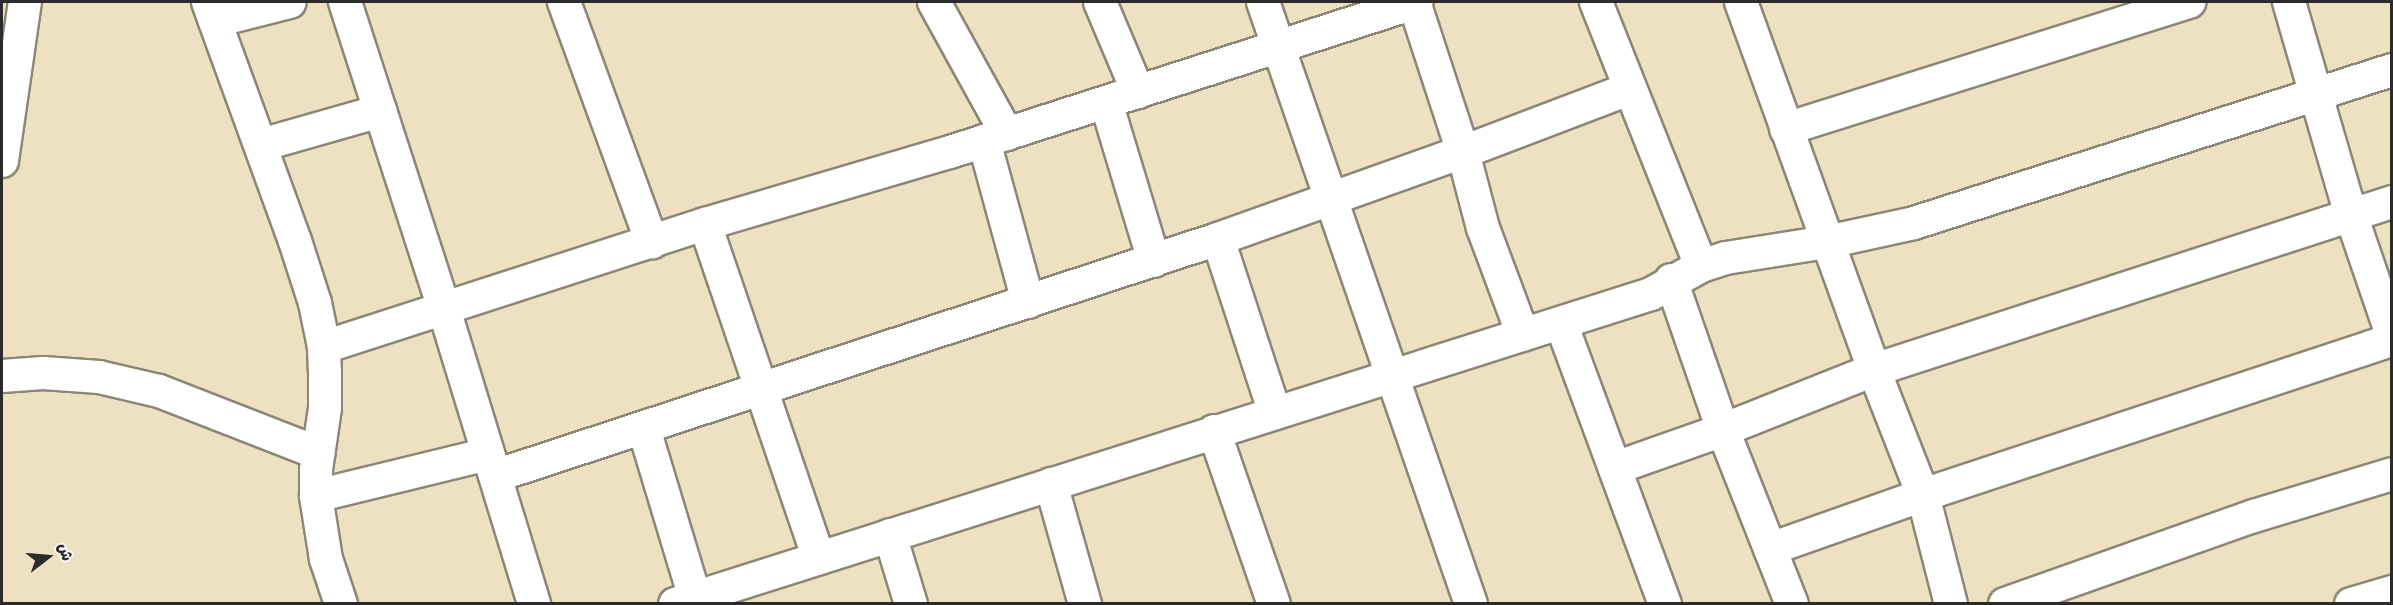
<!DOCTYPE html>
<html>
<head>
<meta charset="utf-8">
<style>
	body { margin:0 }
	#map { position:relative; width:2393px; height:605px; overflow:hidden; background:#eee1c2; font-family:Caveat,"Playpen Sans Arabic",sans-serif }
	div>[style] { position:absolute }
	.roads { filter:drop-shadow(2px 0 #8c8676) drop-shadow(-2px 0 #8c8676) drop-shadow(0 2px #8c8676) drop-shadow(0 -2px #8c8676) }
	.minor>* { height:32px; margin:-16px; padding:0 16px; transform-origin:16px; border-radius:16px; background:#fff }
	span { translate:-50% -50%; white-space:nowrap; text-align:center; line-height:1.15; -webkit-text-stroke:4.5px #f6f6f2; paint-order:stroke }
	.frame { position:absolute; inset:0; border:3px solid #2b2b2b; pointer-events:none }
	.north { position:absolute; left:18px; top:527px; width:60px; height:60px; -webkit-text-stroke:4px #f6f6f2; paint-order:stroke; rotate:74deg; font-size:16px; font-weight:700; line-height:24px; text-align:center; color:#2b2b2b }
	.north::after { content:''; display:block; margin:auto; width:21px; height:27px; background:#2b2b2b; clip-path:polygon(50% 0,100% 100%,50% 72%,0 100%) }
</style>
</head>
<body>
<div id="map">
	<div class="roads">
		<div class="minor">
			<i style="left:208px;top:2px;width:254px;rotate:70deg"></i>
			<i style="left:295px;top:241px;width:65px;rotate:72.1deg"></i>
			<i style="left:315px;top:303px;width:45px;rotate:78.4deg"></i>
			<i style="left:324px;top:347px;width:26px;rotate:88deg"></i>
			<i style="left:325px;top:373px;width:35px;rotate:90deg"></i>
			<i style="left:325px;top:408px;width:63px;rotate:98.3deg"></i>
			<i style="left:316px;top:470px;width:26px;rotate:90deg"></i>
			<i style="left:316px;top:496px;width:64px;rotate:81deg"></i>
			<i style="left:326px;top:559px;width:47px;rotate:71.6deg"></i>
			<i style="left:345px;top:2px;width:323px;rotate:72.1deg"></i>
			<i style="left:444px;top:309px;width:308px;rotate:73deg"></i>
			<i style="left:564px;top:2px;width:256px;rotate:69.9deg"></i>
			<i style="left:934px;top:2px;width:151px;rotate:61.1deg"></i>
			<i style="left:1100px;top:2px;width:98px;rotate:67.1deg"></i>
			<i style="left:1263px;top:2px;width:637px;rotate:70.94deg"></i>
			<i style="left:1414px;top:2px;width:158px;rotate:71.9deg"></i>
			<i style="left:1463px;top:152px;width:79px;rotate:75.3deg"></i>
			<i style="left:1483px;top:228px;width:114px;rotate:69.5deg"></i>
			<i style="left:1596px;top:2px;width:284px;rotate:68.3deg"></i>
			<i style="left:1741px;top:2px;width:391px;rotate:70.1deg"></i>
			<i style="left:1874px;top:370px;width:134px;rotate:68.6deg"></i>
			<i style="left:1923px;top:495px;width:113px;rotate:75.6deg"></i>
			<i style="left:2289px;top:2px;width:222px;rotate:73.8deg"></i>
			<i style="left:2351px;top:215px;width:127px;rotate:71.1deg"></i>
			<i style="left:215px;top:21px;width:77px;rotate:-14.2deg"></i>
			<i style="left:1106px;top:102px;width:166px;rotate:73.2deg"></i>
			<i style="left:1786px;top:129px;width:423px;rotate:-17.5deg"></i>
			<i style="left:984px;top:141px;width:167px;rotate:74.7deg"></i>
			<i style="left:261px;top:145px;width:124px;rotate:-15.9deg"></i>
			<i style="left:2px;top:161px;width:161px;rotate:-81.8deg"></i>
			<i style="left:705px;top:224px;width:353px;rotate:71.2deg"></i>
			<i style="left:1218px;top:239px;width:183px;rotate:71.9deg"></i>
			<i style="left:1671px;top:280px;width:159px;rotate:70.9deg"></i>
			<i style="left:1723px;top:430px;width:187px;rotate:68.4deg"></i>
			<i style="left:1561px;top:323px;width:300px;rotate:69.7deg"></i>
			<i style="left:324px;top:347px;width:400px;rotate:-17.9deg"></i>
			<i style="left:705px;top:224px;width:255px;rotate:-16.4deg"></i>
			<i style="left:950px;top:152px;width:490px;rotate:-17.8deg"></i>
			<i style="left:2px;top:376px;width:41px;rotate:-4.2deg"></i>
			<i style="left:43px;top:373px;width:56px;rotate:4.1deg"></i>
			<i style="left:99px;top:377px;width:62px;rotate:13.1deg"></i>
			<i style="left:159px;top:391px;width:171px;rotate:21.3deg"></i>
			<i style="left:644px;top:429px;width:177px;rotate:73.2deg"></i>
			<i style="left:1214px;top:431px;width:183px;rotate:70.9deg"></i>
			<i style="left:1615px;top:468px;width:114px;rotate:-19.4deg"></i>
			<i style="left:1723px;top:430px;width:162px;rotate:-21.7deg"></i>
			<i style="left:1874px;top:370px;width:545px;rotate:-17.97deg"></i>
			<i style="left:495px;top:476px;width:761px;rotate:-18.15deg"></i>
			<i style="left:1218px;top:239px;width:260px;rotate:-19.6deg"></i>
			<i style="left:1463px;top:152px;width:178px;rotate:-20.8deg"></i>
			<i style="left:1051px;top:484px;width:125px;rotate:74.2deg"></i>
			<i style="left:316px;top:496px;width:177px;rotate:-13.7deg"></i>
			<i style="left:890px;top:535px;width:72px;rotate:73.1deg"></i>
			<i style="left:1770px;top:549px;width:162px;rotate:-19.4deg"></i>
			<i style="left:1923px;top:495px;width:494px;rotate:-18.3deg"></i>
			<i style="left:675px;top:604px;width:1024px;rotate:-17.62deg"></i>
			<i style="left:1651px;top:294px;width:57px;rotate:-29.2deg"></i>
			<i style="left:1701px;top:266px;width:26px;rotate:-18deg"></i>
			<i style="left:1726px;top:258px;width:102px;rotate:-9deg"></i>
			<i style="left:1827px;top:242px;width:89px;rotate:-12.3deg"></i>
			<i style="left:1914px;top:223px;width:502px;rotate:-17.75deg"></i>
			<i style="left:2005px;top:604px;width:264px;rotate:-19.5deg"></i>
			<i style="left:2254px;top:516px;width:144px;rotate:-16.9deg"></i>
			<i style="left:2351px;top:604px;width:43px;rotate:-16.3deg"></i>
		</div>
	</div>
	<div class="frame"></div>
	<div class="north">ش</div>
</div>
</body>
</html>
